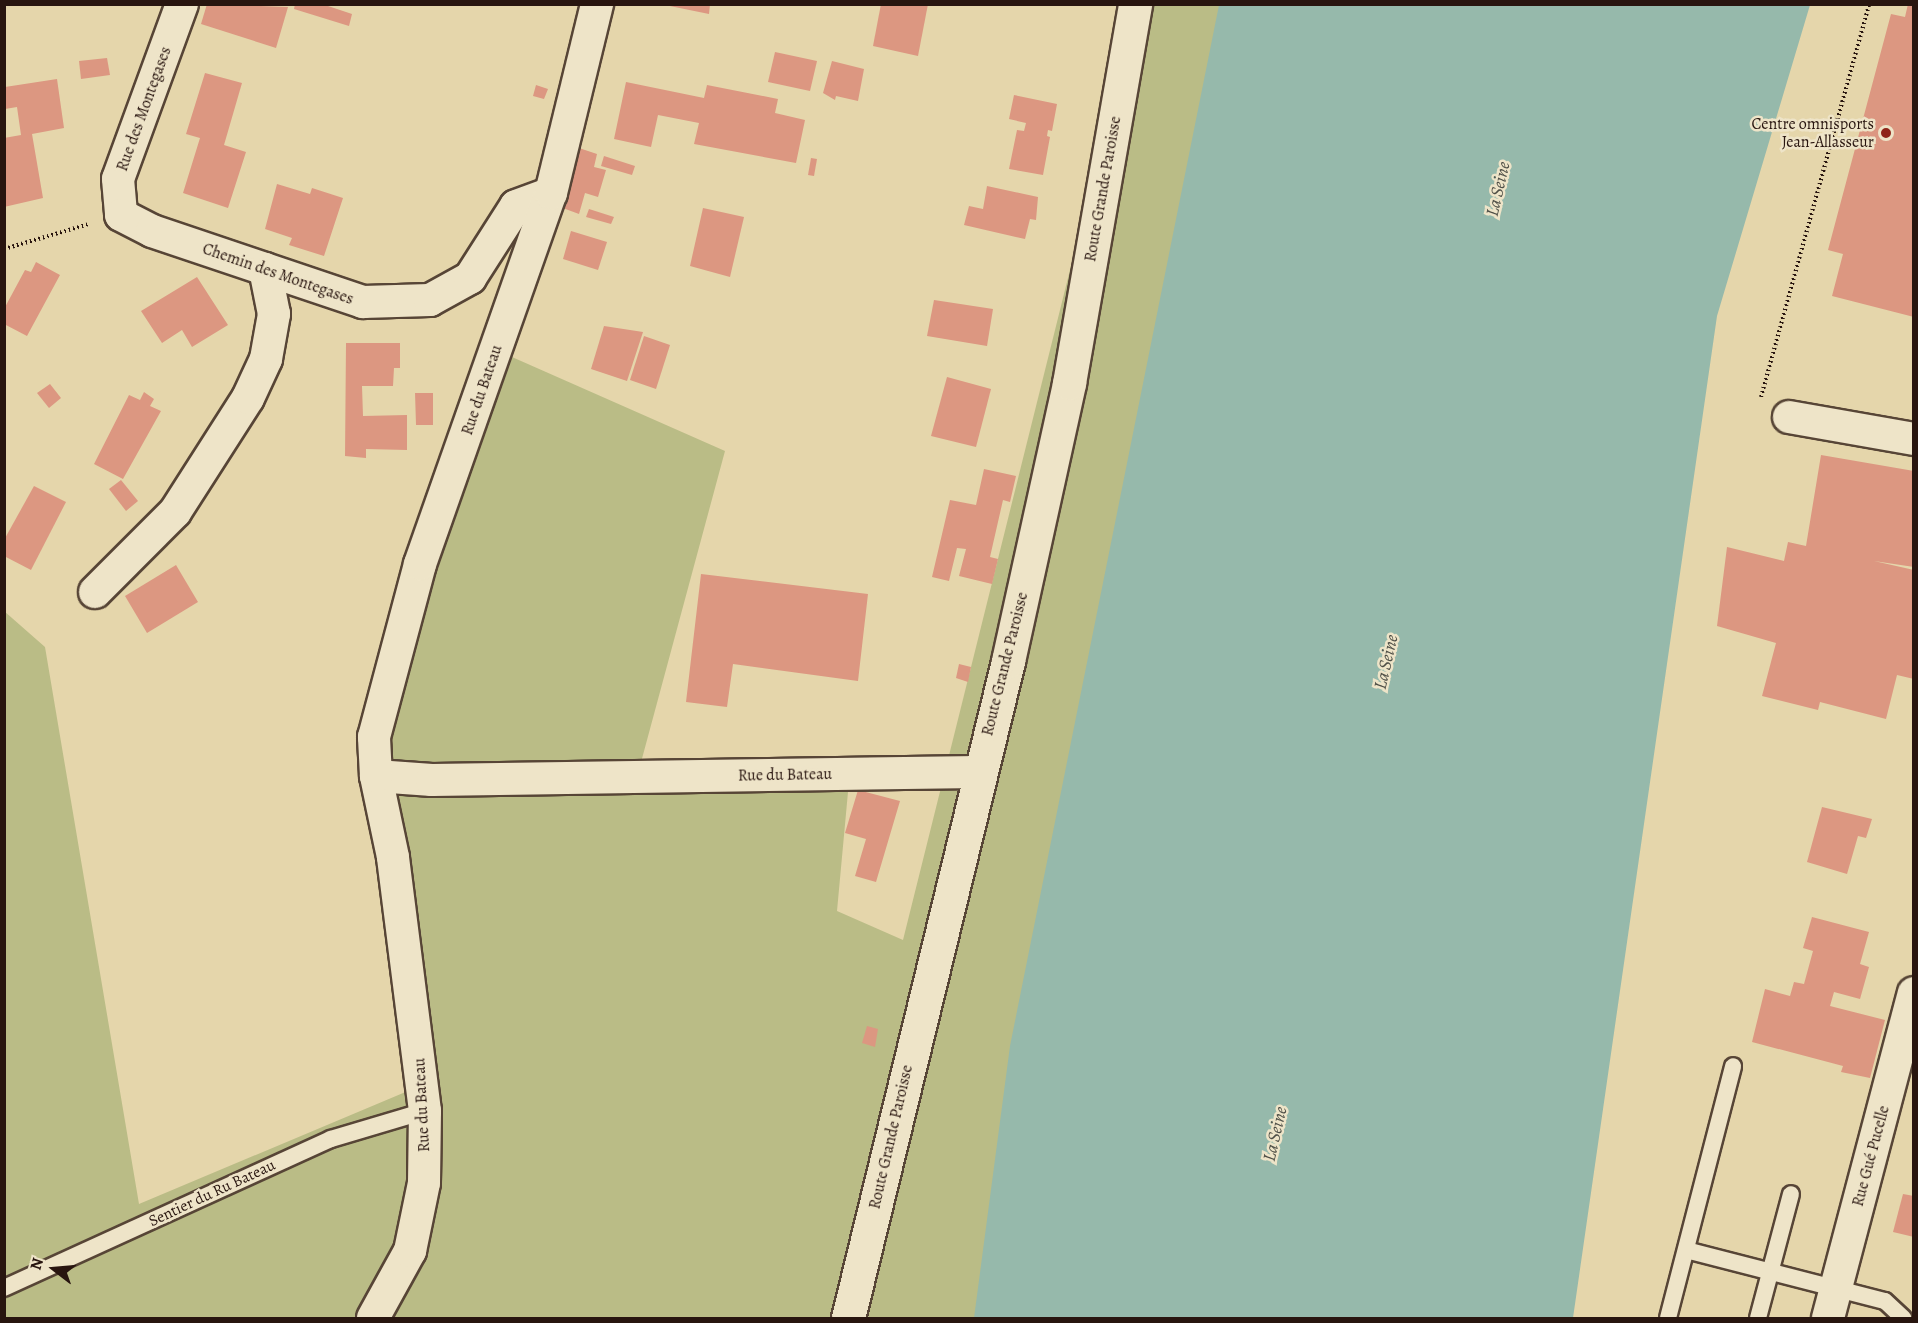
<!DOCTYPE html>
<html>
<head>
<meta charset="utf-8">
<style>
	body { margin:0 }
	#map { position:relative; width:1918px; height:1323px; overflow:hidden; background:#e5d6ab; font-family:Alegreya,serif }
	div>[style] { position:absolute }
	.green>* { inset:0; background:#babc86 }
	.water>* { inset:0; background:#96b9ab }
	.building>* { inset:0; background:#dc9781 }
	.path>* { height:4px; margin-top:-2px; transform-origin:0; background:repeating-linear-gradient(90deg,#28150f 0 1.5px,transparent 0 4.5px) }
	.roads { filter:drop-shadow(2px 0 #574536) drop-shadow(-2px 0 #574536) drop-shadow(0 2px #574536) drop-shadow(0 -2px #574536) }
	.service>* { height:16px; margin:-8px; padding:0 8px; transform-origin:8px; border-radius:8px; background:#eee4c8 }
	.minor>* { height:32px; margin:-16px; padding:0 16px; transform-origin:16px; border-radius:16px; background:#eee4c8 }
	.secondary>* { height:33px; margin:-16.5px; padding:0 16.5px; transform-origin:16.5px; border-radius:16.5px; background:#eee4c8 }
	.dots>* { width:16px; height:16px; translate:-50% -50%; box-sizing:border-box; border:3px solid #eee4c8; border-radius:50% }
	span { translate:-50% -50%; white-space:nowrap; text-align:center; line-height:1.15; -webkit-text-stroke:5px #eee4c8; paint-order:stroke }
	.street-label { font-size:16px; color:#28150f }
	.poi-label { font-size:16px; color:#28150f }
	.right { translate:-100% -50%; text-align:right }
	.water-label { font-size:18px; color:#4e4e46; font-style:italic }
	.frame { position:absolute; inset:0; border:6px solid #28150f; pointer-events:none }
	.north { position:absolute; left:24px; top:1239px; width:60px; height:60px; -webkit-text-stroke:4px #eee4c8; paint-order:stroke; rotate:286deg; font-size:16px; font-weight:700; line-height:24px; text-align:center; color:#28150f }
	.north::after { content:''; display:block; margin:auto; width:21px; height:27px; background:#28150f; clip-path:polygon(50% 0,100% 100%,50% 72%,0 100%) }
</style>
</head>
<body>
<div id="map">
	<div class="green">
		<i style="clip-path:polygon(1136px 5px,1236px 5px,990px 1318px,5px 1318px,4px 611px,45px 647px,139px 1204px,415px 1088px,369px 776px,494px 349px,725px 451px,640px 766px,848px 792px,837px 911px,903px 940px)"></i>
	</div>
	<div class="water">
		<i style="clip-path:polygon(1219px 5px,1810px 5px,1717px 316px,1573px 1318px,974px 1318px,1010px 1046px)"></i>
	</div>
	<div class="building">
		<i style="clip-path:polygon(207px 4px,288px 7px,276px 48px,201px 24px)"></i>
		<i style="clip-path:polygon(295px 4px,322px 4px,352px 14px,349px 26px,294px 9px)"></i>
		<i style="clip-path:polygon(660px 4px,710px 4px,709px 14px)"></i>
		<i style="clip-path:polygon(881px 4px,928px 4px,918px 56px,873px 46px)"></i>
		<i style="clip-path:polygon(1908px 4px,1914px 4px,1914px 317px,1832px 296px,1843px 254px,1828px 250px,1891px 14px,1905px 17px)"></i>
		<i style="clip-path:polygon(775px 52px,817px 61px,810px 91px,768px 82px)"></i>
		<i style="clip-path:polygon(107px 58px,110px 75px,81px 79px,79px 61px)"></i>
		<i style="clip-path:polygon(832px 61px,864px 69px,858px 101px,836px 96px,835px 100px,823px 93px)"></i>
		<i style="clip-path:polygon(205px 73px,242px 83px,224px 145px,246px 152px,228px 208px,183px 193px,200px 138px,186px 134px)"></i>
		<i style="clip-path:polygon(57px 79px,64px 128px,32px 134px,43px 198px,4px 207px,4px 138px,21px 135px,17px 107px,5px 109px,5px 87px)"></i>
		<i style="clip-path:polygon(626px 82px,704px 98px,707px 85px,778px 99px,775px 113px,805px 120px,796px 163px,694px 144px,699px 123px,658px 115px,651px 147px,614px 139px)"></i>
		<i style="clip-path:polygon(536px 85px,548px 89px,544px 99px,533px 96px)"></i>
		<i style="clip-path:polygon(1014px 95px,1057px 104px,1052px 131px,1048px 130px,1047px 136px,1050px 137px,1043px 175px,1009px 169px,1017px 130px,1024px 131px,1026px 123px,1009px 119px)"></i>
		<i style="clip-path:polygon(579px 148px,597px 154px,594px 167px,606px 170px,598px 197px,585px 193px,579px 214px,560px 207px)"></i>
		<i style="clip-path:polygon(604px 156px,635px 166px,632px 175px,601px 166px)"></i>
		<i style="clip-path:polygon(811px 158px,817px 159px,814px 176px,808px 175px)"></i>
		<i style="clip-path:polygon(277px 184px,310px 194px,312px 188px,343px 198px,324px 256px,289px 245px,292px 238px,265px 229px)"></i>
		<i style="clip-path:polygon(987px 186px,1038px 197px,1036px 220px,1030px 219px,1025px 239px,964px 225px,969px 206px,983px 209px)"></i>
		<i style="clip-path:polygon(703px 208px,744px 217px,730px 277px,690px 266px)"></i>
		<i style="clip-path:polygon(589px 209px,614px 217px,611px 224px,586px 217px)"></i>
		<i style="clip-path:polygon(571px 231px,607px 242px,598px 270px,563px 259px)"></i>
		<i style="clip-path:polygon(36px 262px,60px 275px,27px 336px,4px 324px,4px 309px,25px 270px,31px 272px)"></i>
		<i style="clip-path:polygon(197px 277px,228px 325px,192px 347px,182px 330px,162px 343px,141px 311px)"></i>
		<i style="clip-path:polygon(934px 300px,993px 309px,987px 346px,927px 336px)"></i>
		<i style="clip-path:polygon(604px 326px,643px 332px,627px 381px,591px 369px)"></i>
		<i style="clip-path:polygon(644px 336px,670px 345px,656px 389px,630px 380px)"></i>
		<i style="clip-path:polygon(346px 343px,400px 343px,400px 368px,394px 368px,393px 386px,362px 386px,363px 416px,407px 415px,407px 450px,366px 449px,366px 458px,345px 456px)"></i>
		<i style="clip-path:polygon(947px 377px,991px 389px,976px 447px,931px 436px)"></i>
		<i style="clip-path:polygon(50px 384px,61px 398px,49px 408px,37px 393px)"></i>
		<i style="clip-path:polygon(144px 392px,154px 399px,150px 406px,161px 411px,123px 479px,94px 464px,129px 395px,140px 400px)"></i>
		<i style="clip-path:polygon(415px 393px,433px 393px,433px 425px,416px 425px)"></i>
		<i style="clip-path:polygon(1821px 455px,1914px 471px,1914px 567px,1874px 561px,1914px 570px,1914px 679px,1897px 675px,1886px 719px,1820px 702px,1818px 710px,1762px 696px,1776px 643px,1717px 626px,1727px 547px,1784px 561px,1788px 542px,1806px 546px)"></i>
		<i style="clip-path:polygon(984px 469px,1016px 476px,1010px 502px,1003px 500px,990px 557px,998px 559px,992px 584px,959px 576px,966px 549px,957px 548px,949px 581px,932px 577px,950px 500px,976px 505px)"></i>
		<i style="clip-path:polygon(121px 480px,138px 501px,126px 511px,109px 489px)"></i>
		<i style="clip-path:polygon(34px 486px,66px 502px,31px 570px,4px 556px,4px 540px)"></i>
		<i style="clip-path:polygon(176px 565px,198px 602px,147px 633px,125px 596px)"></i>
		<i style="clip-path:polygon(701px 574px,868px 594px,858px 681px,733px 664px,727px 707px,686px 702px)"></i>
		<i style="clip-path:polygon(959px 664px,971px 667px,968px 682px,956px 678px)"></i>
		<i style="clip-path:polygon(858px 790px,900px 801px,876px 882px,855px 876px,866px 839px,845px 833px)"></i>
		<i style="clip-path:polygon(1822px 807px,1872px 819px,1866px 838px,1858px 836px,1847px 874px,1807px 862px)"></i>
		<i style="clip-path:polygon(1812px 917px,1869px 932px,1860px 964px,1869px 967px,1860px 999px,1834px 992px,1830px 1006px,1885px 1020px,1870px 1078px,1841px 1072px,1843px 1066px,1752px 1042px,1765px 989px,1790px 996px,1794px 982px,1804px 984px,1813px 951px,1803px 948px)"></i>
		<i style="clip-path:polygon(867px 1026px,878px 1029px,875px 1047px,862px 1043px)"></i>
		<i style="clip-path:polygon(1903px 1194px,1914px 1196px,1914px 1237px,1893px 1232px)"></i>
	</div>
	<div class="path">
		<i style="left:4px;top:249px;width:89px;rotate:-16.4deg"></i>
		<i style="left:1761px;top:397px;width:408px;rotate:-74.6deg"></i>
	</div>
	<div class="roads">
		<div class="service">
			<i style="left:1686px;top:1250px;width:205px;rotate:14.4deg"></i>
			<i style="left:1885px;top:1301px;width:25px;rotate:43deg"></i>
			<i style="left:4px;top:1288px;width:359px;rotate:-24.5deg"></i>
			<i style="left:331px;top:1139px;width:98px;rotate:-16.6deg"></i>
			<i style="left:1668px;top:1318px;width:260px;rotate:-75.5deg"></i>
			<i style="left:1758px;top:1318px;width:128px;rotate:-75.1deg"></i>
		</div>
		<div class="minor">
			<i style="left:182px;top:4px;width:186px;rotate:110.1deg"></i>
			<i style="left:118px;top:179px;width:36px;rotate:85deg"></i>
			<i style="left:121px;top:215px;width:35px;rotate:27deg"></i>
			<i style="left:152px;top:231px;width:223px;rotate:18.6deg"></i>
			<i style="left:363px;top:302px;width:67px;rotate:-1.7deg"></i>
			<i style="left:430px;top:300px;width:46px;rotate:-28.8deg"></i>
			<i style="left:470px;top:278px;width:85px;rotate:-57.4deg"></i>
			<i style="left:516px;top:206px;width:37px;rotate:-20deg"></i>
			<i style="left:1789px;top:417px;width:127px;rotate:10deg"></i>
			<i style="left:95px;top:592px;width:113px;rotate:-45deg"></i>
			<i style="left:175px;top:512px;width:135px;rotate:-57.4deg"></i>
			<i style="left:248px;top:398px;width:43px;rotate:-65.2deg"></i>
			<i style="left:266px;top:359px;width:46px;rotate:-79.9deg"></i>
			<i style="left:274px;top:314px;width:46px;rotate:-101.3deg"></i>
			<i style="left:376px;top:776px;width:56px;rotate:4.1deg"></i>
			<i style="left:432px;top:780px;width:546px;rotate:-0.84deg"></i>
			<i style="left:373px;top:1318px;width:77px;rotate:-61.1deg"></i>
			<i style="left:410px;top:1251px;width:69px;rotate:-78.4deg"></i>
			<i style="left:424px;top:1183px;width:72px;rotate:-89.2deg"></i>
			<i style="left:425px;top:1111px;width:256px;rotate:-97.2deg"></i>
			<i style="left:393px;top:857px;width:83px;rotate:-101.9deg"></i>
			<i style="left:376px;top:776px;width:39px;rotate:-93deg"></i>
			<i style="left:374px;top:737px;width:179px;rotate:-75.1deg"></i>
			<i style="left:420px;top:564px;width:393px;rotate:-70.6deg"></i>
			<i style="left:551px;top:193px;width:195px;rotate:-76.3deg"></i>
			<i style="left:1828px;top:1318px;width:336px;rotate:-75.2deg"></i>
		</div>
		<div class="secondary">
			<i style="left:848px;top:1318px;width:676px;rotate:-76.31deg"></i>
			<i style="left:1008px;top:661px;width:285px;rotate:-77.6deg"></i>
			<i style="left:1069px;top:383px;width:385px;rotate:-80.1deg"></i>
		</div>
	</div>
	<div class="dots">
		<i style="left:1886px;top:133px;background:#8f2418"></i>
	</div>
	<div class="street-label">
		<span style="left:144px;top:109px;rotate:-70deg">Rue des Montegases</span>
		<span style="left:1103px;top:189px;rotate:-80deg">Route Grande Paroisse</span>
		<span style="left:278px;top:274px;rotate:19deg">Chemin des Montegases</span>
		<span style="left:482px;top:390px;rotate:-71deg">Rue du Bateau</span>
		<span style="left:1005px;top:664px;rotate:-76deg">Route Grande Paroisse</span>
		<span style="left:785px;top:775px;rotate:-1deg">Rue du Bateau</span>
		<span style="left:422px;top:1105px;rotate:-93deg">Rue du Bateau</span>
		<span style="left:891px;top:1137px;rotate:-77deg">Route Grande Paroisse</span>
		<span style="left:1871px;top:1156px;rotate:-75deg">Rue Gué Pucelle</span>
		<span style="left:212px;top:1193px;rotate:-25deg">Sentier du Ru Bateau</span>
	</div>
	<div class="poi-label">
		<span class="right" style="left:1874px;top:133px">Centre omnisports<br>Jean-Allasseur</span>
	</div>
	<div class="water-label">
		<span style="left:1498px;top:189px;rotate:-77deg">La Seine</span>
		<span style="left:1386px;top:662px;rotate:-77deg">La Seine</span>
		<span style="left:1275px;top:1134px;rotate:-77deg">La Seine</span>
	</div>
	<div class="frame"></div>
	<div class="north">N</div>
</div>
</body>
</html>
